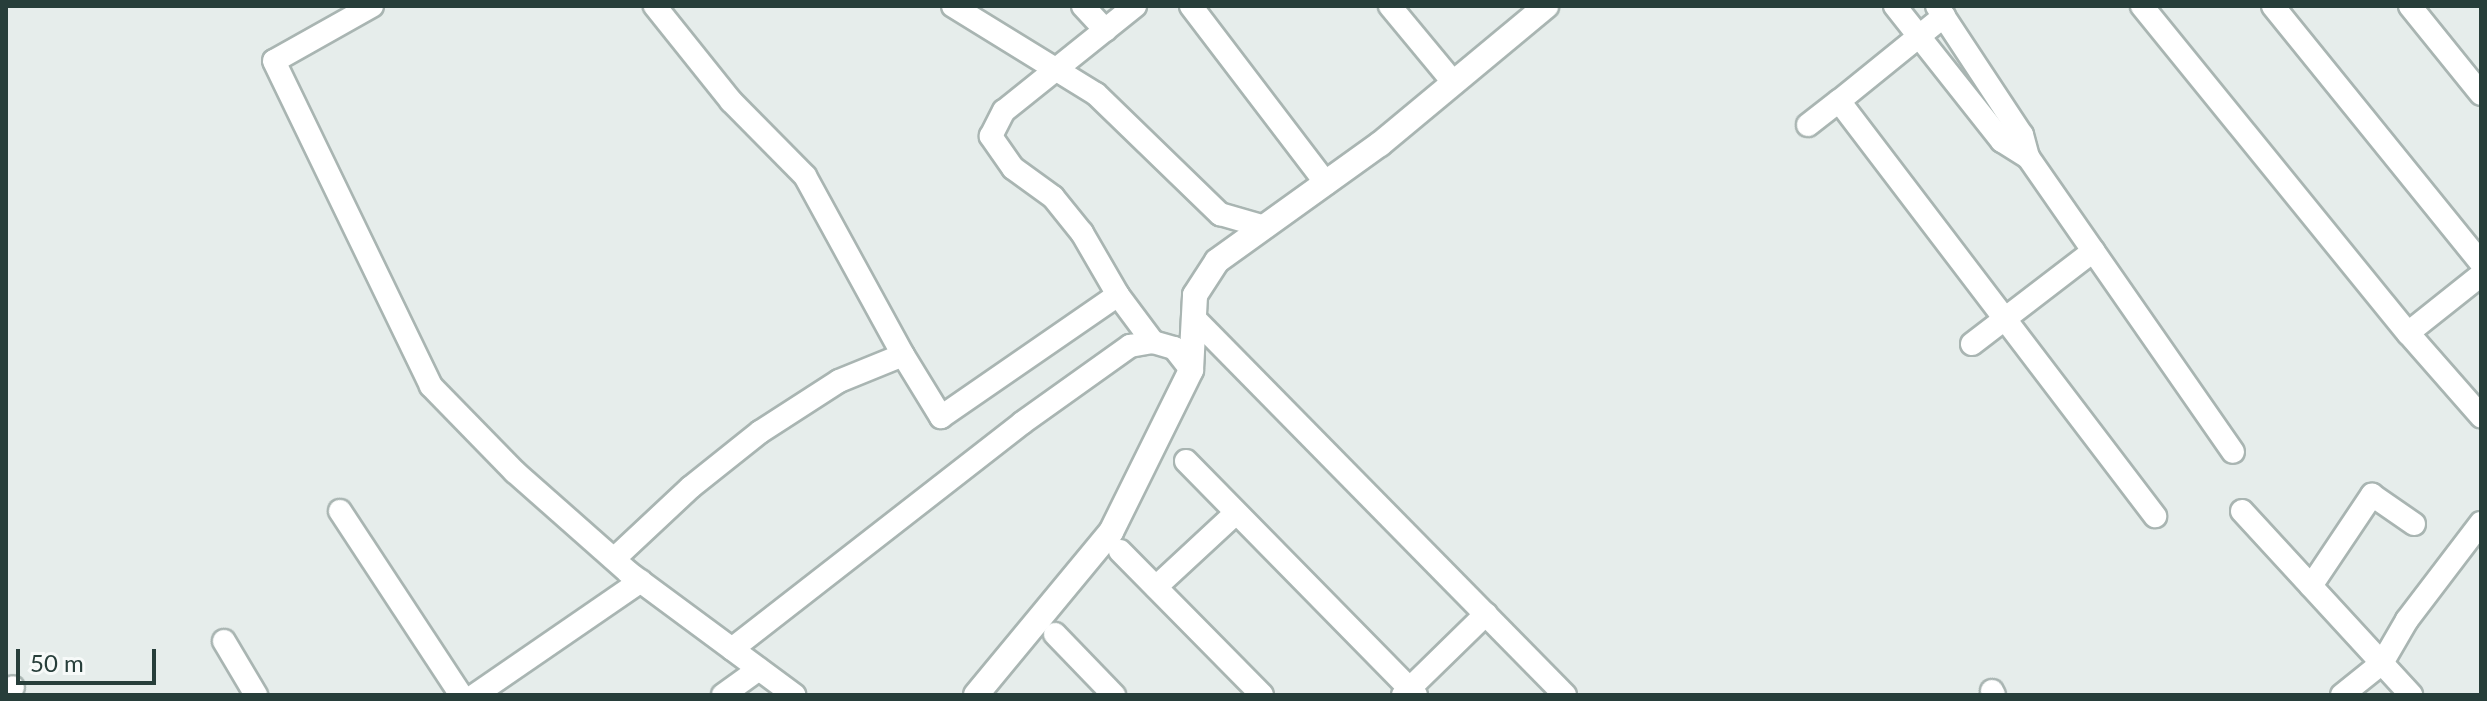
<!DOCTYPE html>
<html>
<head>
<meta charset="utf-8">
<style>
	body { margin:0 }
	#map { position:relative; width:2487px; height:701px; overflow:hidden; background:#e6edeb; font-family:Lato,sans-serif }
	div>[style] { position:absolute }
	.roads { filter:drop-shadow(2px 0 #a9b5b2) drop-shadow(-2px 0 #a9b5b2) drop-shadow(0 2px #a9b5b2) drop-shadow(0 -2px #a9b5b2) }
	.street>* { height:22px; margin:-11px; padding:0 11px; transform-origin:11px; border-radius:11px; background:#fff }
	.secondary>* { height:24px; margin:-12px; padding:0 12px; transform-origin:12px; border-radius:12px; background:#fff }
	span { translate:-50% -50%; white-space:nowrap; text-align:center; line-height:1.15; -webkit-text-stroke:8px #f7faf9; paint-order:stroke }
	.frame { position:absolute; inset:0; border:8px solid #273e3a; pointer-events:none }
	.scale { position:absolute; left:16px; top:649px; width:140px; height:36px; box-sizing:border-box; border:4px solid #273e3a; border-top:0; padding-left:10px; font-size:24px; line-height:28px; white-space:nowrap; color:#273e3a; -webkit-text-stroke:6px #f7faf9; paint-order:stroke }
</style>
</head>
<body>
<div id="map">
	<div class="roads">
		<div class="street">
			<i style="left:372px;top:6px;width:112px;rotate:150.7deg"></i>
			<i style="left:274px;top:61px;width:361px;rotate:64.2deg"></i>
			<i style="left:431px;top:386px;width:120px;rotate:45.7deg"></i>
			<i style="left:515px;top:472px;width:151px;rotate:41.5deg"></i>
			<i style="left:628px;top:572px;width:207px;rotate:36.5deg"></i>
			<i style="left:953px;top:6px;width:168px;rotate:31.6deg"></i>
			<i style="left:1096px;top:94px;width:173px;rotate:44.1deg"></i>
			<i style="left:1220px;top:214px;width:47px;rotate:16.1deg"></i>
			<i style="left:1083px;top:6px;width:33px;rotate:47deg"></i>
			<i style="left:1191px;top:6px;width:223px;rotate:52.7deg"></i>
			<i style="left:1390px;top:6px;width:100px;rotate:50.3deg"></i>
			<i style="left:1895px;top:6px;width:172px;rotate:51.6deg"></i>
			<i style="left:2002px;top:141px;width:31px;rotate:32deg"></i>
			<i style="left:2028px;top:157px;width:23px;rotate:-105deg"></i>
			<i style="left:2022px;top:135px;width:154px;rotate:-123.4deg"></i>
			<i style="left:2142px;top:6px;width:422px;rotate:50.9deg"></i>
			<i style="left:2408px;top:333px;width:93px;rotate:-38.5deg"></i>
			<i style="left:2273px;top:6px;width:331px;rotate:51deg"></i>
			<i style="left:2410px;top:6px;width:113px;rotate:51.1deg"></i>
			<i style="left:1944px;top:16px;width:135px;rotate:141deg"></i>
			<i style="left:1839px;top:101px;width:522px;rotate:52.71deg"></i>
			<i style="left:1808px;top:125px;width:39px;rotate:-38deg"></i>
			<i style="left:2028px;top:157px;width:359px;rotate:55.2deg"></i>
			<i style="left:1118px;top:295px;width:72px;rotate:-120.1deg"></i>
			<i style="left:1082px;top:233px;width:46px;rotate:-128.9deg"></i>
			<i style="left:1053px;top:197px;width:49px;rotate:-144.1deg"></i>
			<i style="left:1013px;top:168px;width:39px;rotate:-125deg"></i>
			<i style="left:991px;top:136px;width:28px;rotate:-63deg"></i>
			<i style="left:1004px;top:111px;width:168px;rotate:-38.7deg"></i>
			<i style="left:1196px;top:320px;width:526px;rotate:45.46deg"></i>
			<i style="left:2408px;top:333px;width:111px;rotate:48.7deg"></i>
			<i style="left:1972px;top:344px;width:153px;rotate:-37.5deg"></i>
			<i style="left:903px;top:355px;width:73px;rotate:58.5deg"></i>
			<i style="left:941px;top:417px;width:215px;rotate:-34.6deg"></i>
			<i style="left:1118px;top:295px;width:59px;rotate:53.3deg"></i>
			<i style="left:1186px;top:461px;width:328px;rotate:45.5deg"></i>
			<i style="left:340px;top:511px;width:220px;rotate:56.7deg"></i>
			<i style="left:2242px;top:511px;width:250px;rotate:47.4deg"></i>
			<i style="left:1120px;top:551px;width:202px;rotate:45.4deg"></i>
			<i style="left:614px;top:559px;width:105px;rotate:-43.1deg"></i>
			<i style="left:691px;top:487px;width:88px;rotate:-38.6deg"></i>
			<i style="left:760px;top:432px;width:94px;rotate:-32.8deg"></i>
			<i style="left:839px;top:381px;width:69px;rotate:-22.1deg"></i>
			<i style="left:903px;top:355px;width:204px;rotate:-118.7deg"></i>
			<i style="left:805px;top:176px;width:105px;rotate:-134.6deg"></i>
			<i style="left:731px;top:101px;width:122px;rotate:-128.7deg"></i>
			<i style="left:2311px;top:586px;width:110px;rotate:-56.2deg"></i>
			<i style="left:2372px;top:495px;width:51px;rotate:34.6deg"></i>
			<i style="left:1156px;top:587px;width:109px;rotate:-42.8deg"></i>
			<i style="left:1055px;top:634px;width:85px;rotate:46deg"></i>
			<i style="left:224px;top:641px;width:63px;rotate:59.3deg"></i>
			<i style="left:732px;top:649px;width:368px;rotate:-37.9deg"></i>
			<i style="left:1022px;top:423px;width:133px;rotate:-35.5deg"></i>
			<i style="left:1130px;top:346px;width:23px;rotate:-10deg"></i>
			<i style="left:1153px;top:342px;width:22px;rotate:16deg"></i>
			<i style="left:1174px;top:348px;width:28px;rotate:52deg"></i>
			<i style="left:1992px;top:691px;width:4px;rotate:63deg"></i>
			<i style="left:8px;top:695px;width:9px;rotate:-58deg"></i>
			<i style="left:475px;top:695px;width:201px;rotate:-34.5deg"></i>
			<i style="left:723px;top:695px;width:44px;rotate:-35.8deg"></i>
			<i style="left:1403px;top:695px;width:116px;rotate:-44.3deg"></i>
			<i style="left:2342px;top:695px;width:51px;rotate:-38.7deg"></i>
			<i style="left:2382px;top:663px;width:50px;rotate:-59.8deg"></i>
			<i style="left:2407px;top:620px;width:122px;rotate:-52.7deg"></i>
		</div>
		<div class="secondary">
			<i style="left:976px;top:695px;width:212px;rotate:-50.4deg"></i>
			<i style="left:1111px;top:532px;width:181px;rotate:-63.7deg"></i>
			<i style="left:1191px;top:370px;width:75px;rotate:-86.9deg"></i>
			<i style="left:1195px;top:295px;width:40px;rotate:-57.1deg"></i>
			<i style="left:1217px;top:261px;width:201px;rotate:-35.7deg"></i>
			<i style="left:1380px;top:144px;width:216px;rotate:-39.7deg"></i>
		</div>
	</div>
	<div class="frame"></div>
	<div class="scale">50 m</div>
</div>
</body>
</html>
